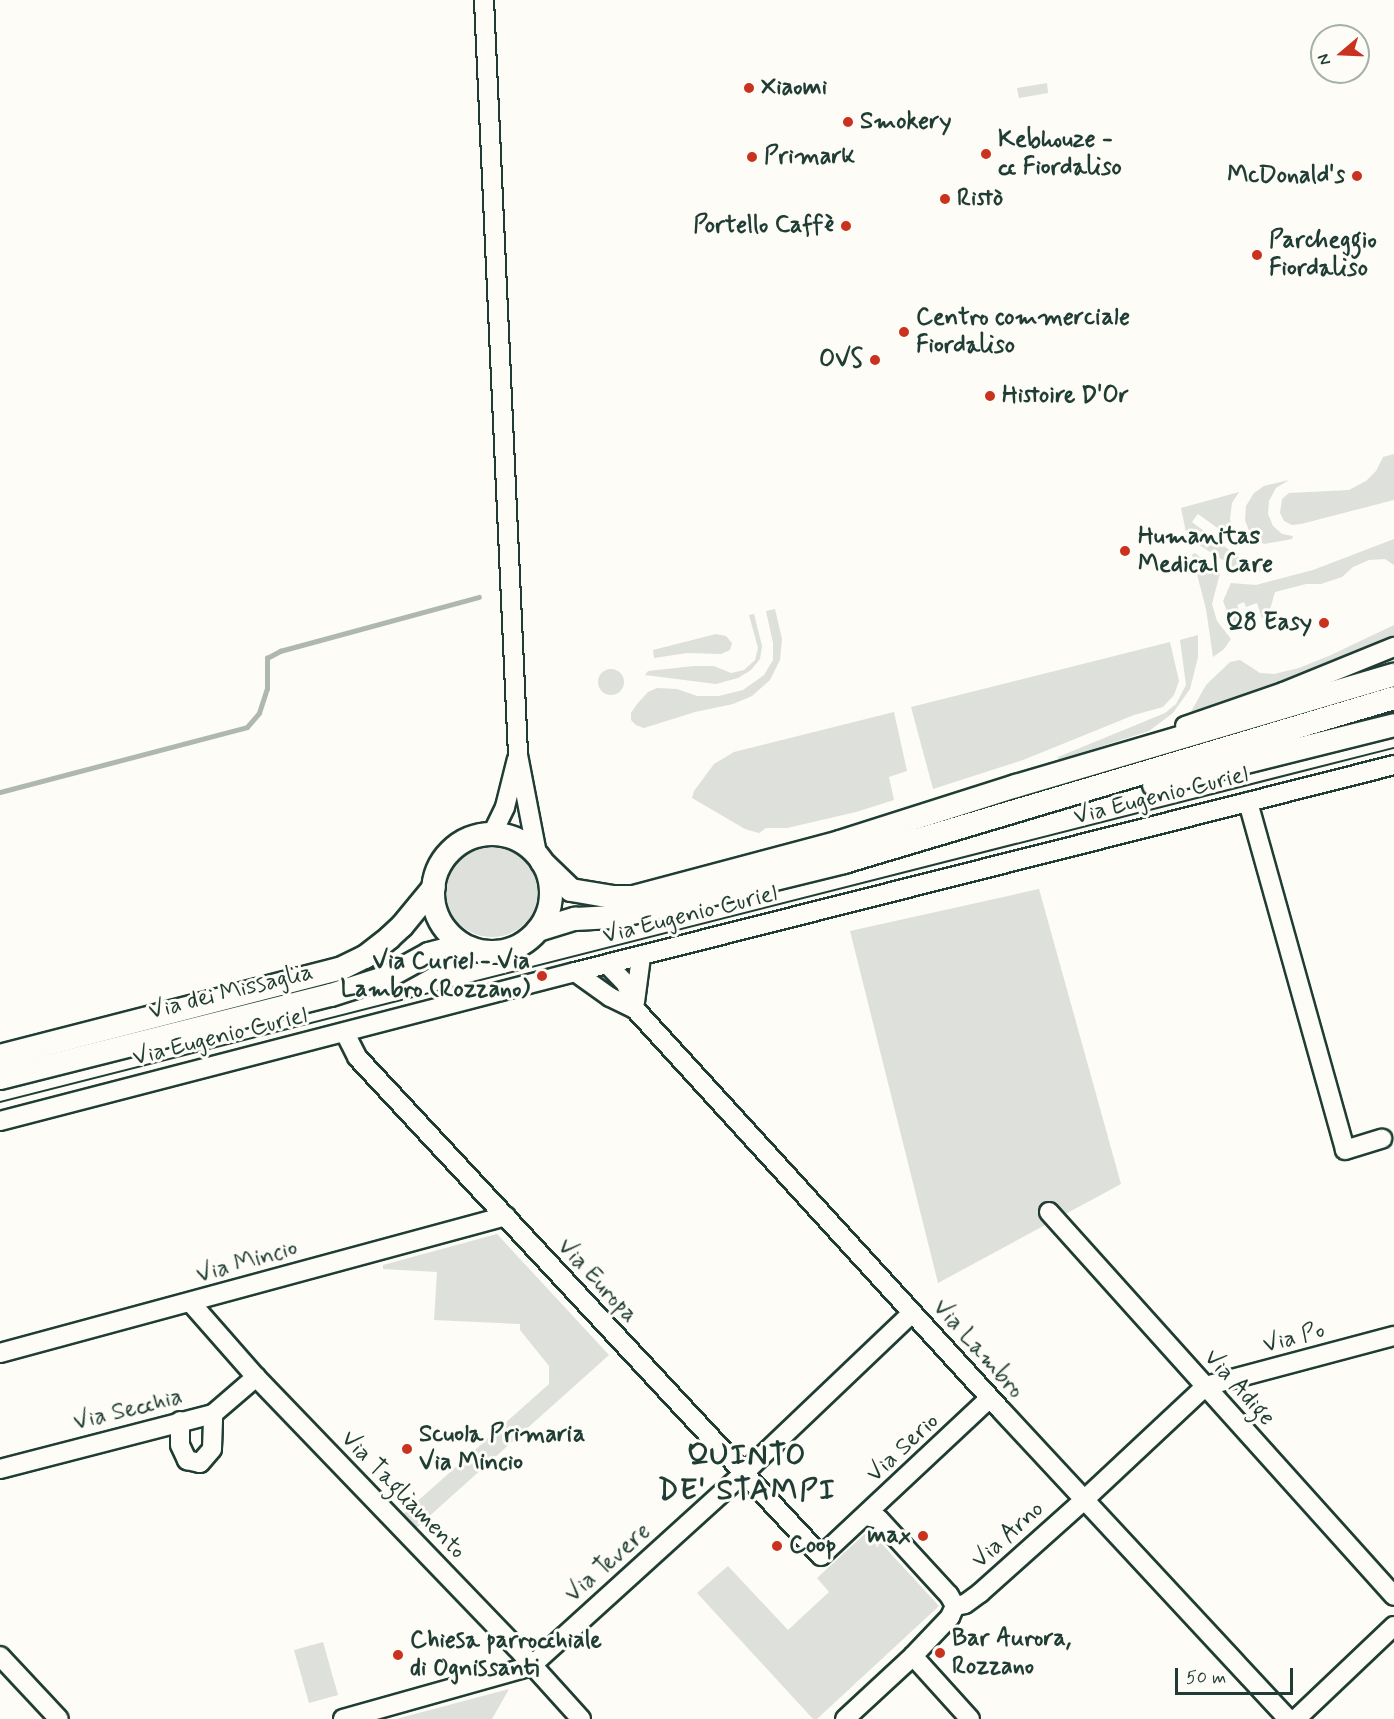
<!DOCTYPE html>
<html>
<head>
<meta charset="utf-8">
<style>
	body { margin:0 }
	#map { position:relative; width:1394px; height:1719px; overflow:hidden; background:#fdfcf7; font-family:Mynerve,sans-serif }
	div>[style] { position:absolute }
	.green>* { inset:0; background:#dde0db }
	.round { border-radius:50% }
	.stream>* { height:4.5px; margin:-2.25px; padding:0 2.25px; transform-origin:2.25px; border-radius:2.25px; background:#aeb8b1 }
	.roads { filter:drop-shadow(2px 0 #1f3d34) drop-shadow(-2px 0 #1f3d34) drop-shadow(0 2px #1f3d34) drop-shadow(0 -2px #1f3d34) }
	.minor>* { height:18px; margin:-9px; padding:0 9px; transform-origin:9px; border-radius:9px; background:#fdfcf7 }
	.major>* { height:22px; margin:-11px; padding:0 11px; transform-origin:11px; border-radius:11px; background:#fdfcf7 }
	.major>.ring { margin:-11px; padding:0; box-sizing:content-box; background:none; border:22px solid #fdfcf7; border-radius:50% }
	.tram>* { height:1.5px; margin:-0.75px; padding:0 0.75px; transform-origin:0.75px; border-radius:0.75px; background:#1f3d34 }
	.dots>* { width:16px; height:16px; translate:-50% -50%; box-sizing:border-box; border:3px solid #fdfcf7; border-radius:50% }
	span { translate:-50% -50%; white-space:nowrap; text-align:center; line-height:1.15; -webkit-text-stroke:6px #fdfcf7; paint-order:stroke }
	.poi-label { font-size:24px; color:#1f3d34; font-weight:700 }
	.left { translate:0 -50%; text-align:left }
	.right { translate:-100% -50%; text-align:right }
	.street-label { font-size:24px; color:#1f3d34 }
	.district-label { font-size:30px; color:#1f3d34; font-weight:700; letter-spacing:1.5px }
	.north { position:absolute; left:1310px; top:24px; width:60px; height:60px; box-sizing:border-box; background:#fdfcf7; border:2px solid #a4b0a9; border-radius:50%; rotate:251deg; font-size:16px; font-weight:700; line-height:24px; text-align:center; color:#1f3d34 }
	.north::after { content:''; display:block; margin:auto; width:21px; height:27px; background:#c8321e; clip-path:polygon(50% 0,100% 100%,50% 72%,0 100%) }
	.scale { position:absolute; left:1175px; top:1668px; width:118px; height:27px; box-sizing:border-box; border:3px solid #1f3d34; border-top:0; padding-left:8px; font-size:18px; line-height:21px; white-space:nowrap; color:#1f3d34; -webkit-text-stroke:4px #fdfcf7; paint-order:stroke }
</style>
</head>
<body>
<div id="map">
	<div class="green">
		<i style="clip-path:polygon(1047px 83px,1048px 93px,1019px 98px,1017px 88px)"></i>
		<i style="clip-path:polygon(1394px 454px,1394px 500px,1301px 524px,1292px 525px,1284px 521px,1280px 513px,1282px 499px,1289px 493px,1349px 490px,1366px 481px,1376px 471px,1383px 457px)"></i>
		<i style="clip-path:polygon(1289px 480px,1276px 488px,1269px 501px,1268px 514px,1273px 526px,1282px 534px,1293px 536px,1292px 539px,1264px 544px,1251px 536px,1245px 520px,1246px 506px,1254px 493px,1264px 486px)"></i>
		<i style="clip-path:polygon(1239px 492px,1232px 503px,1230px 519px,1234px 540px,1198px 514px,1192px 522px,1245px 562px,1270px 569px,1254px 573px,1241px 572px,1187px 537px,1181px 508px)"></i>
		<i style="clip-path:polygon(1394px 539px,1394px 565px,1385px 559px,1369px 560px,1353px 567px,1342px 577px,1321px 584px,1306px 584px,1275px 592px,1269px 613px,1262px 618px,1257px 603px,1246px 607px,1244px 602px,1237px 605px,1244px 625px,1237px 624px,1230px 619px,1223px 601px,1231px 583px,1256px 585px,1313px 570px)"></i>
		<i style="clip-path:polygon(1195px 553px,1220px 573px,1212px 604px,1217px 621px,1231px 639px,1224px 649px,1213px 657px,1206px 609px,1192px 555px)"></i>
		<i style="clip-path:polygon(775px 609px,782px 639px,780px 660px,770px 680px,752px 696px,733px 704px,695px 712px,644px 728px,636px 725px,631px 720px,631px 713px,637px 704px,648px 692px,657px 688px,677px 689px,697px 696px,719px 696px,743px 690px,764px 675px,773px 660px,773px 643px,766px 611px)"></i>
		<i style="clip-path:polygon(754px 614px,762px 646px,760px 659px,751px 670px,738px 678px,716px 684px,645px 675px,648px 671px,694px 666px,714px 666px,731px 673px,744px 670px,755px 660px,758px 648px,749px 615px)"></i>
		<i style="clip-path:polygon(1394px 625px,1394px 638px,1188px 717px,1206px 685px,1230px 662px,1240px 660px,1260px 673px,1274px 674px,1299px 668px,1331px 655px)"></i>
		<i style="clip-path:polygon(716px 634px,726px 636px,732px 643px,730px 650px,721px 654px,687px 653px,654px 658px,653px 650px)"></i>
		<i style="clip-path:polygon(1198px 635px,1198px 657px,1190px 689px,1173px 713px,1149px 731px,1059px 760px,1058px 757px,1165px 713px,1176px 704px,1186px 685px,1180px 640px)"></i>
		<i style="clip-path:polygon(1170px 642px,1179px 681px,1174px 695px,1163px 707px,1134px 715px,1023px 760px,933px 789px,911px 707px)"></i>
		<i class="round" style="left:598px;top:669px;width:26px;height:26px"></i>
		<i style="clip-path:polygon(894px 712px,907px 771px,889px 777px,894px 800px,856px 812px,787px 828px,766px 828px,759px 833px,745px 829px,692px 798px,694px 791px,714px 764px,734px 752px)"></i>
		<i class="round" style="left:445px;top:843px;width:94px;height:94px"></i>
		<i style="clip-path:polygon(1039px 889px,1121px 1184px,938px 1283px,850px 931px)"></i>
		<i style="clip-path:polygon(497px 1234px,609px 1355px,415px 1529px,402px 1515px,549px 1384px,549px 1366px,520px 1330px,520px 1324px,434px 1320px,437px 1272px,383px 1269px,383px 1265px)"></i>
		<i style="clip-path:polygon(869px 1530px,939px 1606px,817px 1719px,813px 1719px,697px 1593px,728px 1566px,788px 1630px,829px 1592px,817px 1578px)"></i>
		<i style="clip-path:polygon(323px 1642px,338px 1695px,309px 1703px,294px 1650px)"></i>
		<i style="clip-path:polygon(509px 1689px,492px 1719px,396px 1719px)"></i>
	</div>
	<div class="stream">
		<i style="left:0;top:792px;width:255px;rotate:-14.7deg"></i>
		<i style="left:247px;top:727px;width:18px;rotate:-49deg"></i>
		<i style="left:259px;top:713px;width:25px;rotate:-72deg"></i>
		<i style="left:267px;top:689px;width:31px;rotate:-90deg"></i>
		<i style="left:267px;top:658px;width:15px;rotate:-28deg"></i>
		<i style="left:280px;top:651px;width:206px;rotate:-15.2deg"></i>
	</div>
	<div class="roads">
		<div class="minor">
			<i style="left:484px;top:0;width:756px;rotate:87.42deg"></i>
			<i style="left:518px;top:755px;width:101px;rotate:79.1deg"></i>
			<i style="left:1185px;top:726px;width:104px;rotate:-19.1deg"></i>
			<i style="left:1283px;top:692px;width:120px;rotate:-22.1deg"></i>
			<i style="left:1248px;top:802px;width:361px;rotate:74.4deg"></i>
			<i style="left:1345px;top:1150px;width:39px;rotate:-17deg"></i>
			<i style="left:492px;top:834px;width:30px;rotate:-64deg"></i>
			<i style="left:505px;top:807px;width:49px;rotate:-76deg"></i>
			<i style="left:607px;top:964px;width:28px;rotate:46deg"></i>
			<i style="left:626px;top:984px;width:27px;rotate:70deg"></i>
			<i style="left:635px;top:1009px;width:543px;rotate:47.61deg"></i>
			<i style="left:1001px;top:1410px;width:422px;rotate:47.1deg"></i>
			<i style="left:575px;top:972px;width:43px;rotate:35.5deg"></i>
			<i style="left:610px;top:997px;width:28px;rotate:26deg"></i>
			<i style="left:635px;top:1002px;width:45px;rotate:-82.4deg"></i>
			<i style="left:345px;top:1033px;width:27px;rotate:63deg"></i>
			<i style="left:357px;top:1057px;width:681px;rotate:47.08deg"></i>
			<i style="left:821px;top:1556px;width:231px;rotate:-43.1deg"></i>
			<i style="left:0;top:1121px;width:594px;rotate:-14.53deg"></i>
			<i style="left:575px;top:972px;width:845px;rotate:-14.18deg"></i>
			<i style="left:1049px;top:1212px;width:516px;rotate:48.06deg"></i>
			<i style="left:191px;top:1303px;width:98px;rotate:48.7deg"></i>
			<i style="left:256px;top:1377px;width:375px;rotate:46.1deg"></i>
			<i style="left:516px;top:1647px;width:97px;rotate:47.9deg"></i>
			<i style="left:0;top:1353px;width:524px;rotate:-15.15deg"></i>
			<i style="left:180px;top:1421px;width:24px;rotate:90deg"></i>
			<i style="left:180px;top:1445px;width:17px;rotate:65deg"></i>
			<i style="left:187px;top:1460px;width:13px;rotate:13deg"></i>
			<i style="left:200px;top:1463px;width:18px;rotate:-49deg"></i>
			<i style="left:212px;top:1449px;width:35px;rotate:-88deg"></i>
			<i style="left:0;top:1469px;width:220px;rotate:-14.5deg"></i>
			<i style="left:213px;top:1414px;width:57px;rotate:-40.7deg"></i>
			<i style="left:866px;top:1516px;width:13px;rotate:13deg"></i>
			<i style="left:879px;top:1519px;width:103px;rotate:47.4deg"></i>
			<i style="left:949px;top:1595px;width:13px;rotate:61deg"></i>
			<i style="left:955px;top:1606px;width:10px;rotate:-11deg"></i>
			<i style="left:965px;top:1604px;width:19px;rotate:-36deg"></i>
			<i style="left:980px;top:1593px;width:140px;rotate:-41.8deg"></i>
			<i style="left:1084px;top:1500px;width:167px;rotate:-43.1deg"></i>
			<i style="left:1206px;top:1386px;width:195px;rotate:-14.9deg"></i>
			<i style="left:0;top:1656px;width:86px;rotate:46.9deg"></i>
			<i style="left:913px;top:1656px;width:85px;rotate:47.9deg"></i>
			<i style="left:343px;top:1719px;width:195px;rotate:-15.7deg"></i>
			<i style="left:531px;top:1666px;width:289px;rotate:-42.2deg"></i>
			<i style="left:745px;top:1472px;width:231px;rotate:-43.6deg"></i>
			<i style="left:845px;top:1719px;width:93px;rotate:-42.8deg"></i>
			<i style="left:913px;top:1656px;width:54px;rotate:-46.5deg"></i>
			<i style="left:950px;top:1617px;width:12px;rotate:-66deg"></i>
			<i style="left:1296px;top:1719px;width:135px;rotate:-43.5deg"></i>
		</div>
		<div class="major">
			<i style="left:1154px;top:785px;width:247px;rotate:-14deg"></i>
			<i class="ring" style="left:433px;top:834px;width:96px;height:96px"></i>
			<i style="left:542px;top:862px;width:40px;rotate:44deg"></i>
			<i style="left:571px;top:890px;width:43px;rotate:9.5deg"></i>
			<i style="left:613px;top:897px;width:21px"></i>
			<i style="left:634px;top:897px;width:213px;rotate:-14.9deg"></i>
			<i style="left:840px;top:842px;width:185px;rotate:-17.7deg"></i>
			<i style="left:1016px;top:786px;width:394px;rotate:-16.4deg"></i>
			<i style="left:538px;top:930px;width:39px;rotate:-17deg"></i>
			<i style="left:575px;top:919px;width:38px;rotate:-3deg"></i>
			<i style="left:613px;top:917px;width:49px;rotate:-11.8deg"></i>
			<i style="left:661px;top:907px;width:188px;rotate:-13.8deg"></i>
			<i style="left:844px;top:862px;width:574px;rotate:-16.6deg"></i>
			<i style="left:0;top:1056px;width:351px;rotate:-14.4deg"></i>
			<i style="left:340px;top:969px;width:28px;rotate:-26deg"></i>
			<i style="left:365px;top:957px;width:31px;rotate:-38deg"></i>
			<i style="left:389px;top:938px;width:18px;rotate:-43deg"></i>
			<i style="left:402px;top:926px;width:50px;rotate:-50.6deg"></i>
			<i style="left:0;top:1078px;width:341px;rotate:-14.1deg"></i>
			<i style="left:331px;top:995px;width:59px;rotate:-17.8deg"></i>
			<i style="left:387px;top:977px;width:48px;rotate:-28.7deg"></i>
			<i style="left:429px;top:954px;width:23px;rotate:-15deg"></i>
			<i style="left:451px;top:948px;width:19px"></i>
		</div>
	</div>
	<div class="tram">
		<i style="left:0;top:1102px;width:1438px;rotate:-14.25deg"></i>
	</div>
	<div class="dots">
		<i style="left:749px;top:88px;background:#c8321e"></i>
		<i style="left:848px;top:122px;background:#c8321e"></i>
		<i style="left:986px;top:154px;background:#c8321e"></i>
		<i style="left:752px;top:157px;background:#c8321e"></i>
		<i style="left:1357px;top:176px;background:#c8321e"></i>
		<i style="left:945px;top:199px;background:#c8321e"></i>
		<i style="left:846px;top:226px;background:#c8321e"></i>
		<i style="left:1257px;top:255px;background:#c8321e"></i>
		<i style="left:904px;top:332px;background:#c8321e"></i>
		<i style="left:875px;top:360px;background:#c8321e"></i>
		<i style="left:990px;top:396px;background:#c8321e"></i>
		<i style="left:1125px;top:551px;background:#c8321e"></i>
		<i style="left:1324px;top:623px;background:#c8321e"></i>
		<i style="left:542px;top:976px;background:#c8321e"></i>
		<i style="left:407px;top:1449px;background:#c8321e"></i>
		<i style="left:923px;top:1536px;background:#c8321e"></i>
		<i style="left:777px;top:1546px;background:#c8321e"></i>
		<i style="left:940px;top:1653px;background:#c8321e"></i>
		<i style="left:398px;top:1655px;background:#c8321e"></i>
	</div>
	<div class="poi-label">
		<span class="left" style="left:761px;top:88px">Xiaomi</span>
		<span class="left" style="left:860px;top:122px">Smokery</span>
		<span class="left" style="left:998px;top:154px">Kebhouze -<br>cc Fiordaliso</span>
		<span class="left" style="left:764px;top:157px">Primark</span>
		<span class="right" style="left:1345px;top:176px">McDonald's</span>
		<span class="left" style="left:957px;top:199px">Ristò</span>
		<span class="right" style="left:834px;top:226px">Portello Caffè</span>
		<span class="left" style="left:1269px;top:255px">Parcheggio<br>Fiordaliso</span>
		<span class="left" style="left:916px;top:332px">Centro commerciale<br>Fiordaliso</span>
		<span class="right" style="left:863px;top:360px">OVS</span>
		<span class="left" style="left:1002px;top:396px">Histoire D'Or</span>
		<span class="left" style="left:1138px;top:551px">Humanitas<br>Medical Care</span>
		<span class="right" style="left:1312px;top:623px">Q8 Easy</span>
		<span class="right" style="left:530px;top:976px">Via Curiel - Via<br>Lambro (Rozzano)</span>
		<span class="left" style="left:419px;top:1449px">Scuola Primaria<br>Via Mincio</span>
		<span class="right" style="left:911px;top:1536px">max</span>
		<span class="left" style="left:789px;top:1546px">Coop</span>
		<span class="left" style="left:952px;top:1653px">Bar Aurora,<br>Rozzano</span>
		<span class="left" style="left:410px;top:1655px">Chiesa parrocchiale<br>di Ognissanti</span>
	</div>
	<div class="street-label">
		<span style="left:1161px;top:796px;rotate:-14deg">Via Eugenio Curiel</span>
		<span style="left:690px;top:915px;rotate:-14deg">Via Eugenio Curiel</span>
		<span style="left:231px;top:992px;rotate:-14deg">Via dei Missaglia</span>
		<span style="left:220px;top:1037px;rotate:-14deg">Via Eugenio Curiel</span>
		<span style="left:247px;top:1262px;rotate:-16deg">Via Mincio</span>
		<span style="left:597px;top:1281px;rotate:47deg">Via Europa</span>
		<span style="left:1294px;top:1338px;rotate:-15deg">Via Po</span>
		<span style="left:978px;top:1349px;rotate:48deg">Via Lambro</span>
		<span style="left:1239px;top:1388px;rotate:48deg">Via Adige</span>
		<span style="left:128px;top:1410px;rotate:-14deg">Via Secchia</span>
		<span style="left:903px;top:1448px;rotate:-43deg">Via Serio</span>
		<span style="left:403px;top:1495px;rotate:46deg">Via Tagliamento</span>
		<span style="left:1008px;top:1535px;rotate:-42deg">Via Arno</span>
		<span style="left:608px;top:1563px;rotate:-42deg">Via Tevere</span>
	</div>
	<div class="district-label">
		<span style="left:747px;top:1473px">QUINTO<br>DE' STAMPI</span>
	</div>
	<div class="north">N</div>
	<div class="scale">50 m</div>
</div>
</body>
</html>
